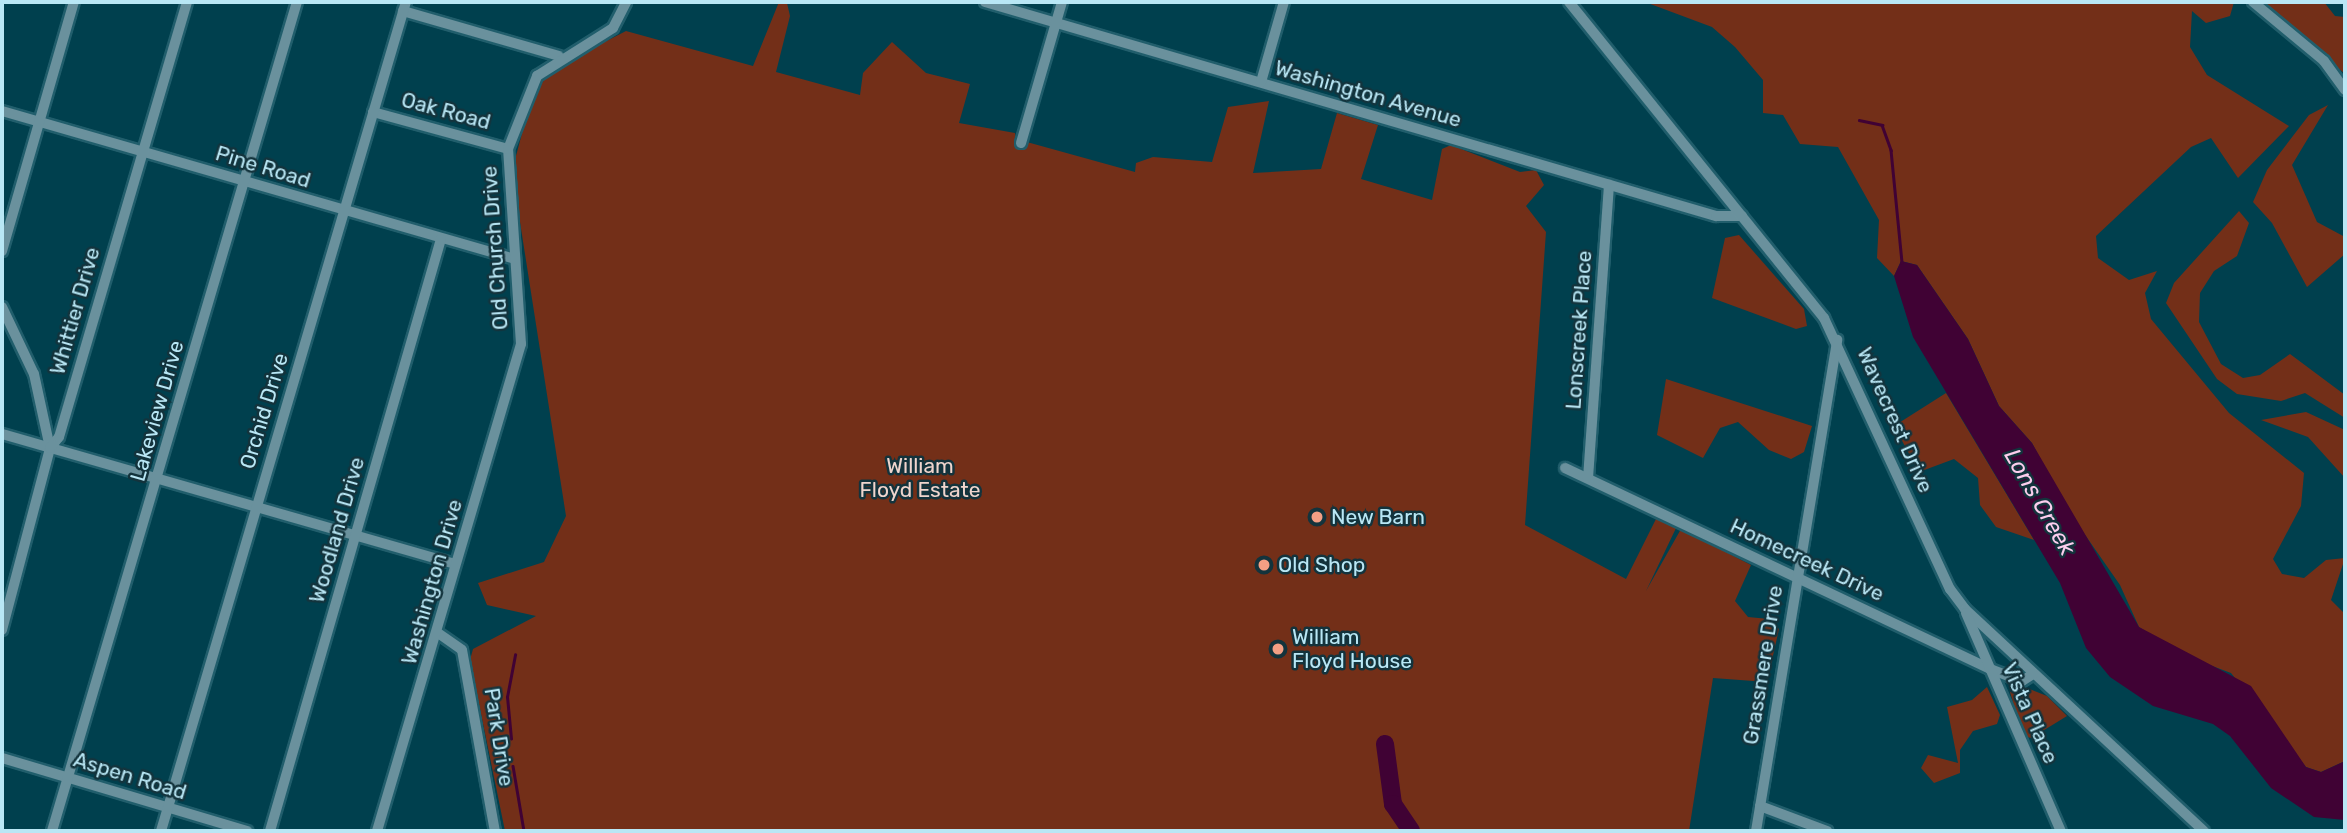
<!DOCTYPE html>
<html>
<head>
<meta charset="utf-8">
<style>
	body { margin:0 }
	#map { position:relative; width:2347px; height:833px; overflow:hidden; background:#00404e; font-family:Rubik,sans-serif }
	div>[style] { position:absolute }
	.green>* { inset:0; background:#732f18 }
	.water>* { inset:0; background:#400234 }
	.stream>* { height:2.5px; margin:-1.25px; padding:0 1.25px; transform-origin:1.25px; border-radius:1.25px; background:#400234 }
	.river>* { height:18px; margin:-9px; padding:0 9px; transform-origin:9px; border-radius:9px; background:#400234 }
	.roads { filter:drop-shadow(2px 0 #215e6c) drop-shadow(-2px 0 #215e6c) drop-shadow(0 2px #215e6c) drop-shadow(0 -2px #215e6c) }
	.minor>* { height:10px; margin:-5px; padding:0 5px; transform-origin:5px; border-radius:5px; background:#6a919d }
	.dots>* { width:19px; height:19px; translate:-50% -50%; box-sizing:border-box; border:4px solid #13333c; border-radius:50% }
	span { translate:-50% -50%; white-space:nowrap; text-align:center; line-height:1.15; -webkit-text-stroke:5px #13333c; paint-order:stroke }
	.street-label { font-size:21px; color:#b9e7f5 }
	.park-label { font-size:21px; color:#f0d5cd }
	.poi-label { font-size:21px; color:#b9e7f5 }
	.left { translate:0 -50%; text-align:left }
	.water-label { font-size:23px; color:#fcceee; font-style:italic }
	.frame { position:absolute; inset:0; border:4px solid #b9e7f5; pointer-events:none }
</style>
</head>
<body>
<div id="map">
	<div class="green">
		<i style="clip-path:polygon(779px 2px,787px 3px,790px 16px,776px 72px,860px 95px,863px 73px,892px 42px,926px 73px,970px 84px,959px 123px,1015px 133px,1016px 139px,1135px 172px,1136px 163px,1153px 157px,1212px 162px,1228px 107px,1269px 101px,1253px 173px,1321px 169px,1337px 113px,1378px 125px,1361px 179px,1432px 200px,1442px 149px,1451px 145px,1520px 172px,1536px 170px,1544px 185px,1526px 206px,1546px 232px,1525px 525px,1626px 579px,1657px 517px,1677px 526px,1646px 591px,1681px 529px,1751px 565px,1735px 601px,1748px 617px,1769px 619px,1779px 629px,1767px 682px,1713px 678px,1689px 831px,505px 831px,470px 660px,473px 649px,536px 616px,487px 605px,478px 583px,544px 562px,566px 516px,512px 171px,530px 103px,550px 70px,626px 31px,753px 66px)"></i>
		<i style="clip-path:polygon(1645px 2px,2234px 2px,2230px 16px,2206px 23px,2192px 11px,2190px 47px,2207px 75px,2289px 126px,2238px 178px,2211px 138px,2191px 147px,2096px 236px,2098px 258px,2129px 280px,2157px 271px,2145px 293px,2151px 319px,2229px 413px,2304px 473px,2301px 506px,2273px 559px,2282px 574px,2304px 578px,2326px 560px,2345px 558px,2331px 600px,2345px 614px,2345px 761px,2321px 772px,2306px 767px,2231px 673px,2180px 654px,2139px 627px,2120px 585px,2067px 509px,2032px 443px,1999px 406px,1968px 339px,1917px 265px,1901px 261px,1894px 276px,1877px 258px,1879px 220px,1838px 147px,1800px 144px,1783px 115px,1763px 113px,1763px 80px,1735px 47px,1712px 27px)"></i>
		<i style="clip-path:polygon(2261px 2px,2324px 2px,2335px 16px,2345px 17px,2345px 74px)"></i>
		<i style="clip-path:polygon(2328px 105px,2292px 165px,2317px 222px,2345px 237px,2345px 254px,2307px 287px,2272px 223px,2253px 202px,2267px 170px,2309px 115px)"></i>
		<i style="clip-path:polygon(2239px 211px,2249px 223px,2237px 256px,2214px 271px,2200px 293px,2199px 322px,2221px 364px,2243px 378px,2260px 375px,2290px 354px,2345px 395px,2345px 418px,2305px 393px,2281px 401px,2237px 394px,2217px 379px,2166px 303px,2174px 283px)"></i>
		<i style="clip-path:polygon(1739px 235px,1804px 309px,1807px 326px,1796px 329px,1712px 298px,1725px 238px)"></i>
		<i style="clip-path:polygon(1666px 379px,1812px 426px,1804px 452px,1791px 459px,1769px 450px,1738px 422px,1720px 428px,1703px 458px,1657px 435px)"></i>
		<i style="clip-path:polygon(1946px 393px,2034px 540px,1996px 527px,1980px 505px,1978px 478px,1954px 459px,1919px 472px,1894px 426px)"></i>
		<i style="clip-path:polygon(2306px 412px,2345px 430px,2345px 478px,2308px 437px,2261px 420px)"></i>
		<i style="clip-path:polygon(1987px 687px,2000px 715px,1997px 724px,1973px 731px,1960px 750px,1960px 773px,1934px 783px,1921px 768px,1928px 755px,1958px 763px,1947px 707px,1972px 700px)"></i>
		<i style="clip-path:polygon(2027px 688px,2047px 696px,2067px 716px,2031px 738px,2023px 736px,2010px 692px)"></i>
	</div>
	<div class="water">
		<i style="clip-path:polygon(1901px 261px,1917px 265px,1968px 339px,1999px 406px,2032px 443px,2139px 627px,2251px 686px,2306px 767px,2321px 772px,2345px 761px,2345px 820px,2314px 817px,2271px 788px,2230px 736px,2213px 724px,2153px 706px,2110px 677px,2086px 648px,2060px 583px,1913px 337px,1894px 276px)"></i>
	</div>
	<div class="stream">
		<i style="left:1859px;top:120px;width:24px;rotate:12deg"></i>
		<i style="left:1882px;top:125px;width:27px;rotate:70deg"></i>
		<i style="left:1891px;top:150px;width:113px;rotate:84.4deg"></i>
		<i style="left:511px;top:739px;width:42px;rotate:-95.4deg"></i>
		<i style="left:507px;top:697px;width:43px;rotate:-79.2deg"></i>
		<i style="left:513px;top:766px;width:66px;rotate:80.4deg"></i>
	</div>
	<div class="river">
		<i style="left:1385px;top:744px;width:61px;rotate:82.4deg"></i>
		<i style="left:1393px;top:804px;width:32px;rotate:56deg"></i>
	</div>
	<div class="roads">
		<div class="minor">
			<i style="left:985px;top:2px;width:762px;rotate:16.32deg"></i>
			<i style="left:1716px;top:216px;width:26px"></i>
			<i style="left:1569px;top:2px;width:406px;rotate:51.1deg"></i>
			<i style="left:1824px;top:318px;width:299px;rotate:65.1deg"></i>
			<i style="left:1950px;top:589px;width:25px;rotate:53deg"></i>
			<i style="left:1965px;top:609px;width:326px;rotate:42.9deg"></i>
			<i style="left:2253px;top:2px;width:92px;rotate:39.7deg"></i>
			<i style="left:2324px;top:61px;width:36px;rotate:54deg"></i>
			<i style="left:403px;top:11px;width:162px;rotate:16.1deg"></i>
			<i style="left:1261px;top:82px;width:83px;rotate:-74deg"></i>
			<i style="left:2px;top:111px;width:534px;rotate:16.09deg"></i>
			<i style="left:373px;top:112px;width:140px;rotate:15.3deg"></i>
			<i style="left:1021px;top:143px;width:147px;rotate:-73.8deg"></i>
			<i style="left:2px;top:251px;width:259px;rotate:-73.9deg"></i>
			<i style="left:2px;top:307px;width:74px;rotate:64.5deg"></i>
			<i style="left:34px;top:374px;width:76px;rotate:77.8deg"></i>
			<i style="left:2px;top:434px;width:471px;rotate:16deg"></i>
			<i style="left:1565px;top:468px;width:470px;rotate:25.3deg"></i>
			<i style="left:1990px;top:669px;width:34px;rotate:21deg"></i>
			<i style="left:2022px;top:681px;width:13px;rotate:-32deg"></i>
			<i style="left:1588px;top:478px;width:294px;rotate:-85.9deg"></i>
			<i style="left:1966px;top:613px;width:238px;rotate:66.5deg"></i>
			<i style="left:2px;top:630px;width:188px;rotate:-75.2deg"></i>
			<i style="left:50px;top:448px;width:14px;rotate:-51deg"></i>
			<i style="left:59px;top:437px;width:453px;rotate:-73.6deg"></i>
			<i style="left:438px;top:633px;width:29px;rotate:35deg"></i>
			<i style="left:462px;top:650px;width:184px;rotate:79.7deg"></i>
			<i style="left:2px;top:758px;width:256px;rotate:16.6deg"></i>
			<i style="left:1760px;top:806px;width:72px;rotate:20.5deg"></i>
			<i style="left:52px;top:831px;width:864px;rotate:-73.54deg"></i>
			<i style="left:161px;top:831px;width:864px;rotate:-73.54deg"></i>
			<i style="left:270px;top:831px;width:616px;rotate:-73.89deg"></i>
			<i style="left:377px;top:831px;width:508px;rotate:-73.53deg"></i>
			<i style="left:521px;top:344px;width:195px;rotate:-93.8deg"></i>
			<i style="left:508px;top:149px;width:79px;rotate:-68.3deg"></i>
			<i style="left:537px;top:76px;width:90px;rotate:-32.3deg"></i>
			<i style="left:613px;top:28px;width:29px;rotate:-63deg"></i>
			<i style="left:1756px;top:831px;width:498px;rotate:-80.6deg"></i>
		</div>
	</div>
	<div class="dots">
		<i style="left:1317px;top:517px;background:#f39f84"></i>
		<i style="left:1264px;top:565px;background:#f39f84"></i>
		<i style="left:1278px;top:649px;background:#f39f84"></i>
	</div>
	<div class="street-label">
		<span style="left:1368px;top:94px;rotate:16deg">Washington Avenue</span>
		<span style="left:446px;top:111px;rotate:15deg">Oak Road</span>
		<span style="left:263px;top:167px;rotate:17deg">Pine Road</span>
		<span style="left:495px;top:248px;rotate:-94deg">Old Church Drive</span>
		<span style="left:75px;top:311px;rotate:-74deg">Whittier Drive</span>
		<span style="left:1579px;top:330px;rotate:-86deg">Lonscreek Place</span>
		<span style="left:157px;top:411px;rotate:-74deg">Lakeview Drive</span>
		<span style="left:264px;top:411px;rotate:-73deg">Orchid Drive</span>
		<span style="left:1895px;top:420px;rotate:66deg">Wavecrest Drive</span>
		<span style="left:337px;top:530px;rotate:-74deg">Woodland Drive</span>
		<span style="left:1807px;top:560px;rotate:25deg">Homecreek Drive</span>
		<span style="left:432px;top:582px;rotate:-74deg">Washington Drive</span>
		<span style="left:1763px;top:665px;rotate:-81deg">Grassmere Drive</span>
		<span style="left:2030px;top:713px;rotate:66deg">Vista Place</span>
		<span style="left:499px;top:737px;rotate:81deg">Park Drive</span>
		<span style="left:130px;top:776px;rotate:17deg">Aspen Road</span>
	</div>
	<div class="park-label">
		<span style="left:920px;top:478px">William<br>Floyd Estate</span>
	</div>
	<div class="poi-label">
		<span class="left" style="left:1331px;top:517px">New Barn</span>
		<span class="left" style="left:1278px;top:565px">Old Shop</span>
		<span class="left" style="left:1292px;top:649px">William<br>Floyd House</span>
	</div>
	<div class="water-label">
		<span style="left:2040px;top:502px;rotate:60deg">Lons Creek</span>
	</div>
	<div class="frame"></div>
</div>
</body>
</html>
